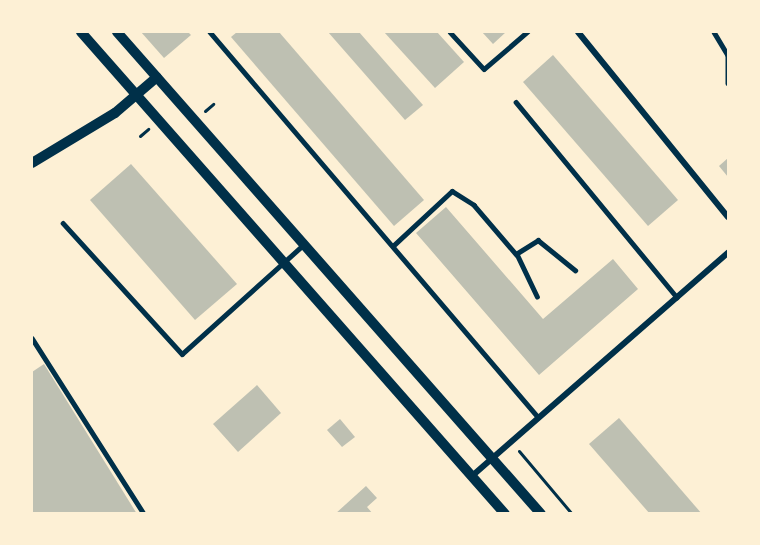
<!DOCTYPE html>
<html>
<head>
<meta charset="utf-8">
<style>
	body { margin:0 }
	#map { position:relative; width:760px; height:545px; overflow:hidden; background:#fdf0d5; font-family:Commissioner,sans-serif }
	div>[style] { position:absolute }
	.building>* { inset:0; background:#bec0b2 }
	.path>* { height:3px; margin:-1.5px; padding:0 1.5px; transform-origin:1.5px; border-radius:1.5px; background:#003049 }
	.service>* { height:4.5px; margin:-2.25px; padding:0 2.25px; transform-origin:2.25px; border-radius:2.25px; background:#003049 }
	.minor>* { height:6px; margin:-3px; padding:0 3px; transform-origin:3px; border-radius:3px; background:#003049 }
	.tertiary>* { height:10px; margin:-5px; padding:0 5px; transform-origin:5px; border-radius:5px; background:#003049 }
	span { translate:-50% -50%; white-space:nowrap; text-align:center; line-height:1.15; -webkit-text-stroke:4.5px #fdf0d5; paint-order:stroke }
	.frame { position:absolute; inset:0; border:33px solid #fdf0d5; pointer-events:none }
</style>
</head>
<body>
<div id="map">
	<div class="building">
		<i style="clip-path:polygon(141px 32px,188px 32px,191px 35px,164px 58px)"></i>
		<i style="clip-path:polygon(237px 32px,279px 32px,424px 200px,394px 226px,231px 37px)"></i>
		<i style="clip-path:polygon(328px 32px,359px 32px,423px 105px,405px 120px)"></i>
		<i style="clip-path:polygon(384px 32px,437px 32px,464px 62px,435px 88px)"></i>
		<i style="clip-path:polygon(482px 32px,506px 32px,493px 44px)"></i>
		<i style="clip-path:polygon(553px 55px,678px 200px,648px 226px,523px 82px)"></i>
		<i style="clip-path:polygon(728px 158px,728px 177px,719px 166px)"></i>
		<i style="clip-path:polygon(131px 164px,237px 284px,195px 320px,90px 200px)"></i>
		<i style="clip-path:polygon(446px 207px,543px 319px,613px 259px,638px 289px,539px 375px,416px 233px)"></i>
		<i style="clip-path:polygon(44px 364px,137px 514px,32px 514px,32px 372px)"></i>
		<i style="clip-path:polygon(257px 385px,281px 413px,238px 452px,213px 424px)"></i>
		<i style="clip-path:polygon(619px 418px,702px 514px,650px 514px,589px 444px)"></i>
		<i style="clip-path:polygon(340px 419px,355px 437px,342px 447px,327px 430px)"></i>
		<i style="clip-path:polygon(366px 486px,377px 498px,367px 507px,373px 514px,335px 514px)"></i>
	</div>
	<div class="path">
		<i style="left:205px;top:111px;width:11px;rotate:-41deg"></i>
		<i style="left:140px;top:136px;width:11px;rotate:-41deg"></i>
		<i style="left:519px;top:451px;width:82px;rotate:49.9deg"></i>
	</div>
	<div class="service">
		<i style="left:210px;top:32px;width:506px;rotate:49.57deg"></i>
		<i style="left:450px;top:32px;width:50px;rotate:47.4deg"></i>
		<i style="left:484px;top:69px;width:57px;rotate:-40.7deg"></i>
		<i style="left:714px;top:32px;width:27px;rotate:59deg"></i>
		<i style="left:728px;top:55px;width:28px;rotate:90deg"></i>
		<i style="left:516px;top:102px;width:253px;rotate:50.5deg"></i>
		<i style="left:63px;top:223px;width:177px;rotate:47.7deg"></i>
		<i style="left:182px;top:354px;width:164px;rotate:-42deg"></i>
		<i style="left:394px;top:245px;width:79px;rotate:-43deg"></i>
		<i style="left:452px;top:191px;width:26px;rotate:32deg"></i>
		<i style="left:474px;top:205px;width:65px;rotate:49.4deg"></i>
		<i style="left:516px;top:254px;width:26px;rotate:-32deg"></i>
		<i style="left:538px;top:240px;width:48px;rotate:39deg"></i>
		<i style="left:517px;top:254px;width:47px;rotate:64.5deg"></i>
		<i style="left:32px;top:338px;width:209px;rotate:57.5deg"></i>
	</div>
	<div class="minor">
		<i style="left:578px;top:32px;width:238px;rotate:51deg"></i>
		<i style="left:472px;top:476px;width:340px;rotate:-41.1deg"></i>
	</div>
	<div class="tertiary">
		<i style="left:81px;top:32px;width:642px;rotate:48.66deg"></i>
		<i style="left:117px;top:32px;width:642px;rotate:48.66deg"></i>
		<i style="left:32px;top:163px;width:97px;rotate:-31.1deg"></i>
		<i style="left:115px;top:113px;width:55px;rotate:-40.6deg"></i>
	</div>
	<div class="frame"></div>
</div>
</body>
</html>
